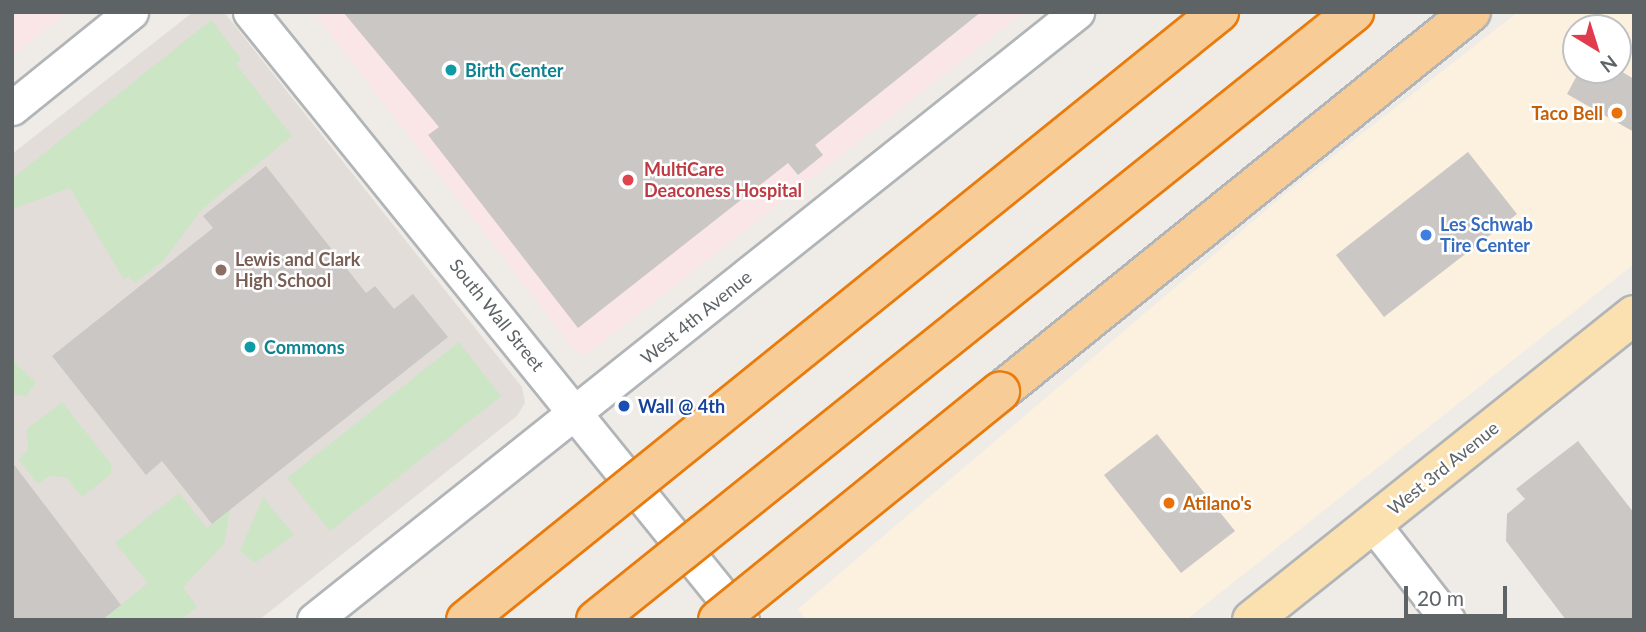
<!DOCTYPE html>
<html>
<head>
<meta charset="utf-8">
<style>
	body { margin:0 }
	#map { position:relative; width:1646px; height:632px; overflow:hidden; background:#efece7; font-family:Lato,sans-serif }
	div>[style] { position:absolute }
	.commercial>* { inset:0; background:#fcf0df }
	.education>* { inset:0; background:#e2ddd8 }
	.medical>* { inset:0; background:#fae5e7 }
	.green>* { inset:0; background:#cbe5c5 }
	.building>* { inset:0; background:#cbc7c4 }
	.roads { filter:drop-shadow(2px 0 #b2b5b8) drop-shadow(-2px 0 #b2b5b8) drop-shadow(0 2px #b2b5b8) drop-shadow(0 -2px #b2b5b8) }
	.minor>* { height:33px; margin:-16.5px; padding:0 16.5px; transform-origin:16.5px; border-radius:16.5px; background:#fff }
	.major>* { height:38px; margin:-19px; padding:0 19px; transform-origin:19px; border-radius:19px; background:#fbe1b0 }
	.highway>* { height:38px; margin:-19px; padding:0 19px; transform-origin:19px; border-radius:19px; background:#f7cc96 }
	.bridges { filter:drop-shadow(2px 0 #e97b0d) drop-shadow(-2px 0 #e97b0d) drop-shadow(0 2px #e97b0d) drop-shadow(0 -2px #e97b0d) }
	.highway-bridge>* { height:38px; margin:-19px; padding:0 19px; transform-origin:19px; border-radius:19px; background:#f7cc96 }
	.dots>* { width:19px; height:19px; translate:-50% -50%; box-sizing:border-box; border:4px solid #fff; border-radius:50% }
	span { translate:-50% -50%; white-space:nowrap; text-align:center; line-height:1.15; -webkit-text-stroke:5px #fff; paint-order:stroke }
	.culture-label { font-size:18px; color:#0d838f; font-weight:700 }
	.left { translate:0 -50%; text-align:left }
	.food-label { font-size:18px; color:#c56008; font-weight:700 }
	.right { translate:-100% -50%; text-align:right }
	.health-label { font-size:18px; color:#be3a42; font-weight:700 }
	.shop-label { font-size:18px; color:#366cbe; font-weight:700 }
	.education-label { font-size:18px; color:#785e54; font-weight:700 }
	.street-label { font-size:18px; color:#5e6366 }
	.transit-label { font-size:18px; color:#164399; font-weight:700 }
	.frame { position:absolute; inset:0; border:14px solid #5e6366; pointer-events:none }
	.north { position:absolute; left:1562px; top:14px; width:70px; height:70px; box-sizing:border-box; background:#fff; border:2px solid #bfc1c2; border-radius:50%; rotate:142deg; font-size:19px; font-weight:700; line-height:28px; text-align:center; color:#5e6366 }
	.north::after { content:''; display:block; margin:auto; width:24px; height:32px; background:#e03c4e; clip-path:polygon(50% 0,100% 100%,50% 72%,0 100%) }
	.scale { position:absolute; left:1404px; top:586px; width:103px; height:32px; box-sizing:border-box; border:4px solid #5e6366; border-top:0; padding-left:9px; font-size:21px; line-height:24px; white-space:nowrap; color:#5e6366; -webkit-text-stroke:5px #fff; paint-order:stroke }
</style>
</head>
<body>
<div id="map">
	<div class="commercial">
		<i style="clip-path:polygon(evenodd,1518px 12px,1634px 12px,1634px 264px,1186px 620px,806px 620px,798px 609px,1286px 193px,1518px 12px,1576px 28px,1618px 28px,1618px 70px,1576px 70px,1576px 28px)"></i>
	</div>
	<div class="education">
		<i style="clip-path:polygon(193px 12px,224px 12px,522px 387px,525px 403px,517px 416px,259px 620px,12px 620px,12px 154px)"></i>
	</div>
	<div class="medical">
		<i style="clip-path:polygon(12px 12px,67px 12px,12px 56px)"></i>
		<i style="clip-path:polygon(313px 12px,1024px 12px,586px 355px,574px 349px)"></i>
	</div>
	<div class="green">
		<i style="clip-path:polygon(211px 20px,241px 59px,236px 64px,292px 136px,203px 208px,163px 261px,135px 283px,129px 276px,124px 280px,70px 188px,12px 209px,12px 179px)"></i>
		<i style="clip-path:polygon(459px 342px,501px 396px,330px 531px,287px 478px)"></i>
		<i style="clip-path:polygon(12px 360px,36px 383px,26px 396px,12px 394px)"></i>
		<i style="clip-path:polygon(62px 402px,111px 464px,111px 474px,82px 497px,66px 477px,49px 476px,38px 484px,18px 459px,28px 450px,27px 429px)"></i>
		<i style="clip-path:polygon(179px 493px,207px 528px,230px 509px,224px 544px,183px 587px,197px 607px,181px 620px,102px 620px,148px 583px,115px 543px)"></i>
		<i style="clip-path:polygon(263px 497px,294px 535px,255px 563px,240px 551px)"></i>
	</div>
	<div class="building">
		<i style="clip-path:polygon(343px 12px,981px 12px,815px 145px,823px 155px,798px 175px,788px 163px,578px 328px,428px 135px,439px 127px)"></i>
		<i style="clip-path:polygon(1580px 70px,1619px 70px,1634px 79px,1634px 132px,1567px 94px)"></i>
		<i style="clip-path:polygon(1468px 152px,1517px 214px,1384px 317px,1336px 255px)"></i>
		<i style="clip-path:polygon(266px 166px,366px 293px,375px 286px,394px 309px,413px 294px,448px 337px,212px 524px,162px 461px,146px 475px,52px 356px,213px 228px,203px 216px)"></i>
		<i style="clip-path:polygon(1157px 434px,1235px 531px,1181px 573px,1104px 475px)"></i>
		<i style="clip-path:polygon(1578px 441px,1634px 513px,1634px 620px,1566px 620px,1506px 541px,1507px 514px,1525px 499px,1516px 489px)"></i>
		<i style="clip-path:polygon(12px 462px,121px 605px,102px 620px,12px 620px)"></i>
	</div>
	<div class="roads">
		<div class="minor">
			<i style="left:250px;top:12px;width:782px;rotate:51.02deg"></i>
			<i style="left:12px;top:108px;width:153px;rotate:-38.9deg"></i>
			<i style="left:1373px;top:524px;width:122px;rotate:52deg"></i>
			<i style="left:314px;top:620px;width:976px;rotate:-38.55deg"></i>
		</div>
		<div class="major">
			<i style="left:1252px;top:620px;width:489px;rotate:-38.6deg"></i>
		</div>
		<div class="highway">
			<i style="left:1000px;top:392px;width:605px;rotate:-38.9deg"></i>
		</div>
	</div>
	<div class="bridges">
		<div class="highway-bridge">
			<i style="left:466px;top:620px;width:968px;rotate:-38.92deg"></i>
			<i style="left:596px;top:620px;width:972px;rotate:-38.73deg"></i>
			<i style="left:718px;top:620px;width:363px;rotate:-39deg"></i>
		</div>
	</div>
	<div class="dots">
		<i style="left:451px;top:70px;background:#0f9aa8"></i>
		<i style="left:1617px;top:113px;background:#e8710a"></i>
		<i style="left:628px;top:180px;background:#e0444e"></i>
		<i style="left:1426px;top:235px;background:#3f7fe0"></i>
		<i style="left:221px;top:270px;background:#8d6e63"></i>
		<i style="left:250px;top:347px;background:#0f9aa8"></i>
		<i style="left:624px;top:406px;background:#1a4fb4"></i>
		<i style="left:1169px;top:503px;background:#e8710a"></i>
	</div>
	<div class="culture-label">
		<span class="left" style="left:465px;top:70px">Birth Center</span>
		<span class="left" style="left:264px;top:347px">Commons</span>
	</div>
	<div class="food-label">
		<span class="right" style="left:1603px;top:113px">Taco Bell</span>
		<span class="left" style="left:1183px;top:503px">Atilano's</span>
	</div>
	<div class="health-label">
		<span class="left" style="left:644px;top:180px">MultiCare<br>Deaconess Hospital</span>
	</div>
	<div class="shop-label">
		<span class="left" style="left:1440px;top:235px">Les Schwab<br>Tire Center</span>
	</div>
	<div class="education-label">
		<span class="left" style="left:235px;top:270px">Lewis and Clark<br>High School</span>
	</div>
	<div class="street-label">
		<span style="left:497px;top:315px;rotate:51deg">South Wall Street</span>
		<span style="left:696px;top:317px;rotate:-39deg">West 4th Avenue</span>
		<span style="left:1443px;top:468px;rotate:-39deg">West 3rd Avenue</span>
	</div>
	<div class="transit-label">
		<span class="left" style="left:638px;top:406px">Wall @ 4th</span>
	</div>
	<div class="frame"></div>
	<div class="north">N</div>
	<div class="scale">20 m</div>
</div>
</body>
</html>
